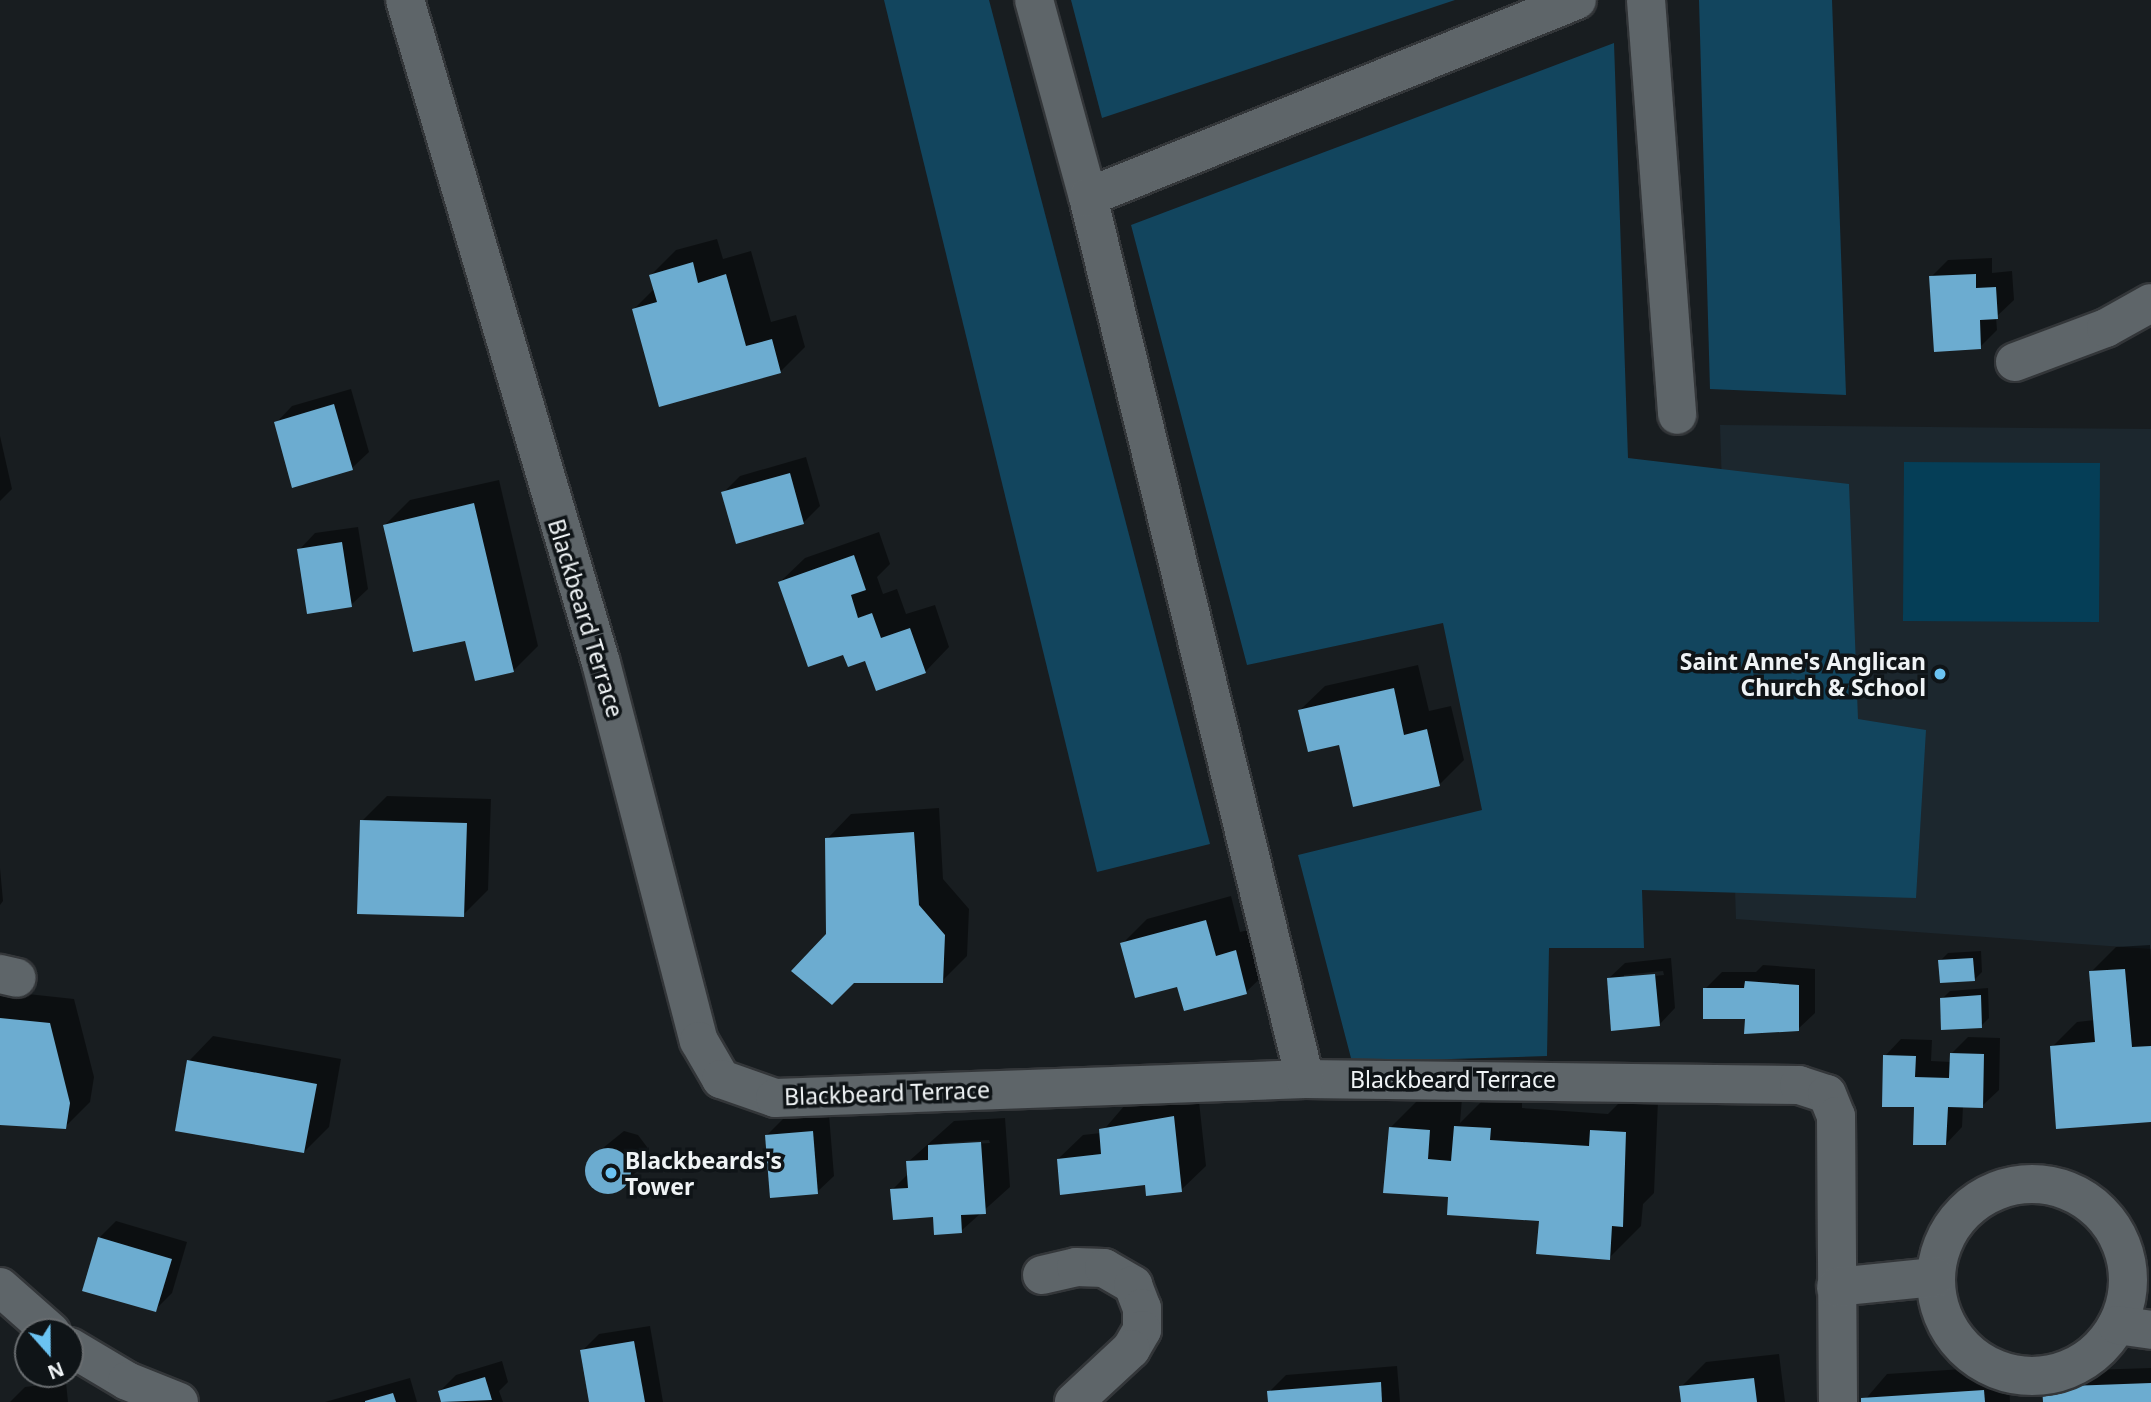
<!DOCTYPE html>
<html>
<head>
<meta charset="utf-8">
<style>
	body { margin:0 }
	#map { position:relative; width:2151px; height:1402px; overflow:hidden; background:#181d20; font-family:"Noto Sans",sans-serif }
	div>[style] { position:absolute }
	.built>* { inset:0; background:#1c272e }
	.green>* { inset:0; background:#053e57 }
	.forest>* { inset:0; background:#12455e }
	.shadow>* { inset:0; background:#0007 }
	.building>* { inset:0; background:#6cacd0 }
	.round { border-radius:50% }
	.roads { filter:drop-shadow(2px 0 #333639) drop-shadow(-2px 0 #333639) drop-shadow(0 2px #333639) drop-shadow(0 -2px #333639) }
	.minor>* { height:38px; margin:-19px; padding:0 19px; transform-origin:19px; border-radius:19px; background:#5e6569 }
	.minor>.ring { margin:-19px; padding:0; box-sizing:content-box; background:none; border:38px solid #5e6569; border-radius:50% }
	.dots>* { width:19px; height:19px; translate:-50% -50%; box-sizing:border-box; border:4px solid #0f1417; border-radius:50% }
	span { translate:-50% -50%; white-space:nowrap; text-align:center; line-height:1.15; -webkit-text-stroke:7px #0f1417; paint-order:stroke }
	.street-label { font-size:23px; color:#eff3f5 }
	.poi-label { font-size:23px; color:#eff3f5; font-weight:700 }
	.right { translate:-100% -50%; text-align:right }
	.left { translate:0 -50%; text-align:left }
	.north { position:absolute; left:14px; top:1318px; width:70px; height:70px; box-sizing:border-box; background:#0f1417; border:2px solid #696d70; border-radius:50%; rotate:159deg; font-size:19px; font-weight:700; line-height:28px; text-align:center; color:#eff3f5 }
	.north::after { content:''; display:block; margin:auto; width:24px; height:32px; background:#6bc3f2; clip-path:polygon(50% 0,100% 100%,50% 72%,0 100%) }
</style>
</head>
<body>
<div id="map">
	<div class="built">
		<i style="clip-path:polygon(1720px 425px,2151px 429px,2151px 949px,1736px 919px)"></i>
	</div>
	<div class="green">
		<i style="clip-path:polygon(1904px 462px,2100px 463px,2099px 622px,1903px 621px)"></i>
	</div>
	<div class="forest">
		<i style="clip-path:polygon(884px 0,989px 0,1210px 844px,1097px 872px)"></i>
		<i style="clip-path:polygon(1071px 0,1455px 0,1102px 118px)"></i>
		<i style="clip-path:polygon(1699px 0,1832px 0,1846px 395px,1710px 389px)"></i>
		<i style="clip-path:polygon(1614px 43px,1628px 458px,1849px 484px,1858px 719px,1926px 730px,1916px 898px,1642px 890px,1644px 948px,1549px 948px,1547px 1056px,1352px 1062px,1298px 855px,1482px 810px,1443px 623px,1247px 665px,1131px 225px)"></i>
	</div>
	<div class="shadow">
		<i style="clip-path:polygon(717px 239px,723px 259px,751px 251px,771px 322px,796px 315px,805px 347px,780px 372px,634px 309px,655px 288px,651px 275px,676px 250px)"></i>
		<i style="clip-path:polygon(1992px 258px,1992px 273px,2012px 271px,2014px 300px,1996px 317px,1997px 330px,1980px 347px,1931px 277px,1948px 260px)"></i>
		<i style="clip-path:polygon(351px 389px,369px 452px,352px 468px,276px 423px,292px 406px)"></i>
		<i style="clip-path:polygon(0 436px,12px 489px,0 501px)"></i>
		<i style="clip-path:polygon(806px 457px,820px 506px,804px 522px,723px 493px,740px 476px)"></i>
		<i style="clip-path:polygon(499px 480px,538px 646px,513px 671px,466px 638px,385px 525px,410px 500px)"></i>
		<i style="clip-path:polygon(358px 527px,368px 589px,351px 605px,299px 550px,315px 533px)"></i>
		<i style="clip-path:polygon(879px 532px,890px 564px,877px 577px,883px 594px,897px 589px,906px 614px,935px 605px,949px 647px,925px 672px,844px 653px,780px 582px,805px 558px)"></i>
		<i style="clip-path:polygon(1418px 665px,1429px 711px,1451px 706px,1464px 760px,1439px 785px,1300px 710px,1325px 686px)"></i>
		<i style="clip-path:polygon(387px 796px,491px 799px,488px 890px,463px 915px,362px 821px)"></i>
		<i style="clip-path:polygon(939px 808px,943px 879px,969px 909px,967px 956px,942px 981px,827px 934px,827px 839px,851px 814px)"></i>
		<i style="clip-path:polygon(0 868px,3px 901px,0 905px)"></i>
		<i style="clip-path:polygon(1231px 896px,1240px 932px,1261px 927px,1271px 968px,1246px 992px,1179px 985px,1122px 944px,1147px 919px)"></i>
		<i style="clip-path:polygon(2150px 945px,2151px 962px,2151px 1120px,2052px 1047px,2077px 1022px,2095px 1020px,2091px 972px,2116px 947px)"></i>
		<i style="clip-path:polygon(1981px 951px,1982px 972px,1974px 980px,1940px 961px,1948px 953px)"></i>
		<i style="clip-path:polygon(evenodd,1671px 958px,1675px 1008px,1659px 1025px,1608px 979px,1625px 963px,1671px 958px,1663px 971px,1664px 975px,1624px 979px,1624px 975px,1663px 971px)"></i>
		<i style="clip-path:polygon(1763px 965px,1815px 969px,1815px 1013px,1798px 1029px,1746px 1017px,1705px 989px,1722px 972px,1756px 972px)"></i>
		<i style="clip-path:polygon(1988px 988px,1989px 1018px,1981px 1026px,1942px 999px,1950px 991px)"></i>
		<i style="clip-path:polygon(0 991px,74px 999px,94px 1077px,90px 1102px,65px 1127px,0 1123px)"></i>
		<i style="clip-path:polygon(213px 1036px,341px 1059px,329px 1127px,304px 1152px,189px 1061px)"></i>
		<i style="clip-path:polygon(1968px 1037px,2000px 1038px,1999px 1090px,1982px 1106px,1963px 1106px,1962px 1127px,1946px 1144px,1885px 1056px,1901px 1039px,1932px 1040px,1931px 1061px,1951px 1062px,1951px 1054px)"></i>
		<i style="clip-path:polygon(1198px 1092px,1206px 1166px,1181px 1190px,1058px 1159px,1083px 1135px,1101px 1133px,1125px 1105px)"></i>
		<i style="clip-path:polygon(1488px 1095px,1522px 1097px,1522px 1108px,1608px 1114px,1624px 1098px,1658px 1101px,1654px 1193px,1643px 1204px,1641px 1226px,1609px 1258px,1541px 1220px,1450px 1195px,1390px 1128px,1422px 1096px,1462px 1098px,1460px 1123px)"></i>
		<i style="clip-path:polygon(829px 1115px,834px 1176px,817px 1192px,766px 1136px,783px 1119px)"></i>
		<i style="clip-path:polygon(evenodd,1005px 1118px,1010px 1187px,961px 1231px,892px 1190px,909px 1173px,908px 1162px,954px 1121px,1005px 1118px,989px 1140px,990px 1143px,939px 1146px,943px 1143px,989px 1140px)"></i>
		<i style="clip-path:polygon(624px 1131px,638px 1135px,647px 1147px,646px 1162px,618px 1190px,603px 1192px,591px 1184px,586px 1170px,593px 1156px)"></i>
		<i style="clip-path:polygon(116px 1221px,187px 1242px,172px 1293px,155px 1310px,99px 1238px)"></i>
		<i style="clip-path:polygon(650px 1326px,663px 1402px,591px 1402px,582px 1351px,599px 1334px)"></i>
		<i style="clip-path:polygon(1779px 1354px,1785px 1402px,1683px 1402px,1681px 1387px,1706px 1362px)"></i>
		<i style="clip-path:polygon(502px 1361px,508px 1382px,499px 1391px,503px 1402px,443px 1402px,439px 1392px,456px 1375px)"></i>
		<i style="clip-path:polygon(1397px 1366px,1400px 1402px,1270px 1402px,1269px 1392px,1286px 1375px)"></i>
		<i style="clip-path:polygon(2008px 1366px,2010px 1402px,1863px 1402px,1887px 1374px)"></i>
		<i style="clip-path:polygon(2151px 1368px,2151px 1402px,2044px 1402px,2044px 1388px,2060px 1371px)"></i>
		<i style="clip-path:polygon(410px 1378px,417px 1402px,325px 1402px)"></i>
		<i style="clip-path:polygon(66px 1382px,68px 1402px,10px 1402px,25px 1387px)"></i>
	</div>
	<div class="building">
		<i style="clip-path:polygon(693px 262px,698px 283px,726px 274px,746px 346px,772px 339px,781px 373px,659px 407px,632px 309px,657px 302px,649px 275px)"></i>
		<i style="clip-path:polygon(1976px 274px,1976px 288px,1996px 287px,1998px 319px,1980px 320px,1981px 349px,1934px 352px,1929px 276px)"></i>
		<i style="clip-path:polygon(334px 404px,353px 470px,292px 488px,274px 422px)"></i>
		<i style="clip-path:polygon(790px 473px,804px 524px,736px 544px,721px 492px)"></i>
		<i style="clip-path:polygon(474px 503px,514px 672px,475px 681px,465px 641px,413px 652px,383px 525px)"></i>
		<i style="clip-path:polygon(342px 542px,352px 607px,307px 614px,297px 549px)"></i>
		<i style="clip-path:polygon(854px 555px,866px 590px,851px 595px,858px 618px,872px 613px,881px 638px,910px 628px,926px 673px,876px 691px,865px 661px,848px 667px,843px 655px,808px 667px,778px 582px)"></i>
		<i style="clip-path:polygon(1394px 688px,1404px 735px,1427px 729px,1440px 786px,1353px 807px,1339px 745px,1308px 752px,1298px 710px)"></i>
		<i style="clip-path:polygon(360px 820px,467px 823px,464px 917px,357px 914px)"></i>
		<i style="clip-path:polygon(914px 832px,919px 905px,945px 935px,943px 983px,854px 983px,832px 1005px,791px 971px,826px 934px,825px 838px)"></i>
		<i style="clip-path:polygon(1206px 920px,1216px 956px,1236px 950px,1247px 994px,1184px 1011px,1177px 987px,1135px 998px,1120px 943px)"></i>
		<i style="clip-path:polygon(1973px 958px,1975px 981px,1940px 983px,1938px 960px)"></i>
		<i style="clip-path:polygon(2125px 969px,2132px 1047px,2151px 1046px,2151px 1122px,2056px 1129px,2050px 1046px,2095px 1042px,2089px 971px)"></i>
		<i style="clip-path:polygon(1655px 974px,1660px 1026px,1611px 1031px,1607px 978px)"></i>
		<i style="clip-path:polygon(1745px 981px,1799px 985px,1799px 1031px,1744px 1034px,1745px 1019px,1703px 1019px,1703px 988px,1744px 988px)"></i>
		<i style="clip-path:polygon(1981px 995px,1982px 1028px,1941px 1030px,1940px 998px)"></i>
		<i style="clip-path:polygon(0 1018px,50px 1023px,70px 1103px,66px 1129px,0 1125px)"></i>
		<i style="clip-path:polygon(1950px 1053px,1984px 1054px,1983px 1108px,1948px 1107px,1946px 1145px,1913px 1145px,1914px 1107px,1882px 1107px,1883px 1055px,1916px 1056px,1915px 1077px,1949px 1078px)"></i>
		<i style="clip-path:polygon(187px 1060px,317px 1084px,304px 1153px,175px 1131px)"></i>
		<i style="clip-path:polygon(1174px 1116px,1182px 1192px,1146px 1196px,1145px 1185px,1060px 1195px,1057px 1159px,1101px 1154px,1099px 1129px)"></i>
		<i style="clip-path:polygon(1454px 1126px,1491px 1128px,1490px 1140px,1589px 1146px,1590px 1130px,1626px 1132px,1623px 1227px,1612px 1226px,1610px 1260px,1536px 1254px,1539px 1221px,1447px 1215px,1448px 1197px,1383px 1193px,1389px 1127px,1430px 1130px,1428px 1159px,1451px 1161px)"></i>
		<i style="clip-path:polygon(813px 1131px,818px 1194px,770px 1198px,765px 1135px)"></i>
		<i style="clip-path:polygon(981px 1142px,986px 1214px,961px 1215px,962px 1233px,934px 1235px,933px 1217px,893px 1220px,890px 1189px,908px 1188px,906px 1161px,928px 1160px,928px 1145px)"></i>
		<i class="round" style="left:585px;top:1148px;width:46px;height:46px"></i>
		<i style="clip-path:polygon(98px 1237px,172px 1259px,156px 1312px,82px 1291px)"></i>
		<i style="clip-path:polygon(634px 1341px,645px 1402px,589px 1402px,580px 1350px)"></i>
		<i style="clip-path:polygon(485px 1377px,492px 1400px,441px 1402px,438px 1391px)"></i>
		<i style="clip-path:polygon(1754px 1378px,1757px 1402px,1681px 1402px,1679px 1386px)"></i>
		<i style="clip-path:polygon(1381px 1382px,1382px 1402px,1268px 1402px,1267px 1391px)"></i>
		<i style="clip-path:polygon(2151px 1383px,2151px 1402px,2043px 1402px,2042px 1387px)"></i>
		<i style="clip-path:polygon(1984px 1390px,1985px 1402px,1861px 1402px,1861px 1398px)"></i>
		<i style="clip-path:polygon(393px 1393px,396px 1402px,365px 1402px,365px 1401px)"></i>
	</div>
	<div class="roads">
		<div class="minor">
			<i style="left:405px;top:0;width:691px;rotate:73.53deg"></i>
			<i style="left:601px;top:663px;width:390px;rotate:75.5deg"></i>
			<i style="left:699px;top:1041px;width:44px;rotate:59.9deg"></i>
			<i style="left:721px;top:1079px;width:57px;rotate:19.4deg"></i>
			<i style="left:775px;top:1098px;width:530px;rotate:-2.05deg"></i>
			<i style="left:1305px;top:1079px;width:494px;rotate:0.7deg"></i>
			<i style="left:1799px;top:1085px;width:29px;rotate:18deg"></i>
			<i style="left:1827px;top:1094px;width:24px;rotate:68deg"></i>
			<i style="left:1836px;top:1116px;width:286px;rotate:89.6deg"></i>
			<i style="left:1034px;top:0;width:204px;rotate:74.7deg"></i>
			<i style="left:1088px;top:197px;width:908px;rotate:76.18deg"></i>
			<i style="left:1646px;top:0;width:416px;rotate:85.7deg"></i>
			<i style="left:1088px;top:197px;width:527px;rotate:-21.94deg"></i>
			<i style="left:2015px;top:362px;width:97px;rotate:-20.5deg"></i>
			<i style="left:2106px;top:328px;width:51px;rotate:-29.1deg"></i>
			<i style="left:0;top:974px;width:17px;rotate:13deg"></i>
			<i class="ring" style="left:1936px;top:1184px;width:154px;height:154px"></i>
			<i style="left:1042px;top:1275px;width:35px;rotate:-13deg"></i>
			<i style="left:1076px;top:1267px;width:28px;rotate:2deg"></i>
			<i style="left:1104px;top:1268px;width:34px;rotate:30deg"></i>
			<i style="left:1133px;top:1285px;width:25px;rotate:69deg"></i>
			<i style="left:1142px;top:1308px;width:22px;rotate:90deg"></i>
			<i style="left:1142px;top:1330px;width:22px;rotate:120deg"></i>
			<i style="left:1131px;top:1349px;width:78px;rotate:137.1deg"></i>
			<i style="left:0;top:1287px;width:68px;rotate:41.4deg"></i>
			<i style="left:1836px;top:1287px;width:100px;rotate:-5.8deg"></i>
			<i style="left:2117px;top:1325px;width:34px;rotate:8deg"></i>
			<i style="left:70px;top:1347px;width:66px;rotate:30.8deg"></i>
			<i style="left:127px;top:1381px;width:56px;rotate:22deg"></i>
		</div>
	</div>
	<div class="dots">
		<i style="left:1940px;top:674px;background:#6bc3f2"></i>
		<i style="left:611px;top:1173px;background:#6bc3f2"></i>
	</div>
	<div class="street-label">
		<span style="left:586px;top:618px;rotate:73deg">Blackbeard Terrace</span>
		<span style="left:1453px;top:1079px">Blackbeard Terrace</span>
		<span style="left:887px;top:1093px;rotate:-2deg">Blackbeard Terrace</span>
	</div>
	<div class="poi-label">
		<span class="right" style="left:1926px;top:674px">Saint Anne's Anglican<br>Church &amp; School</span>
		<span class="left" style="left:625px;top:1173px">Blackbeards's<br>Tower</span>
	</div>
	<div class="north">N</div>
</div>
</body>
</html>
